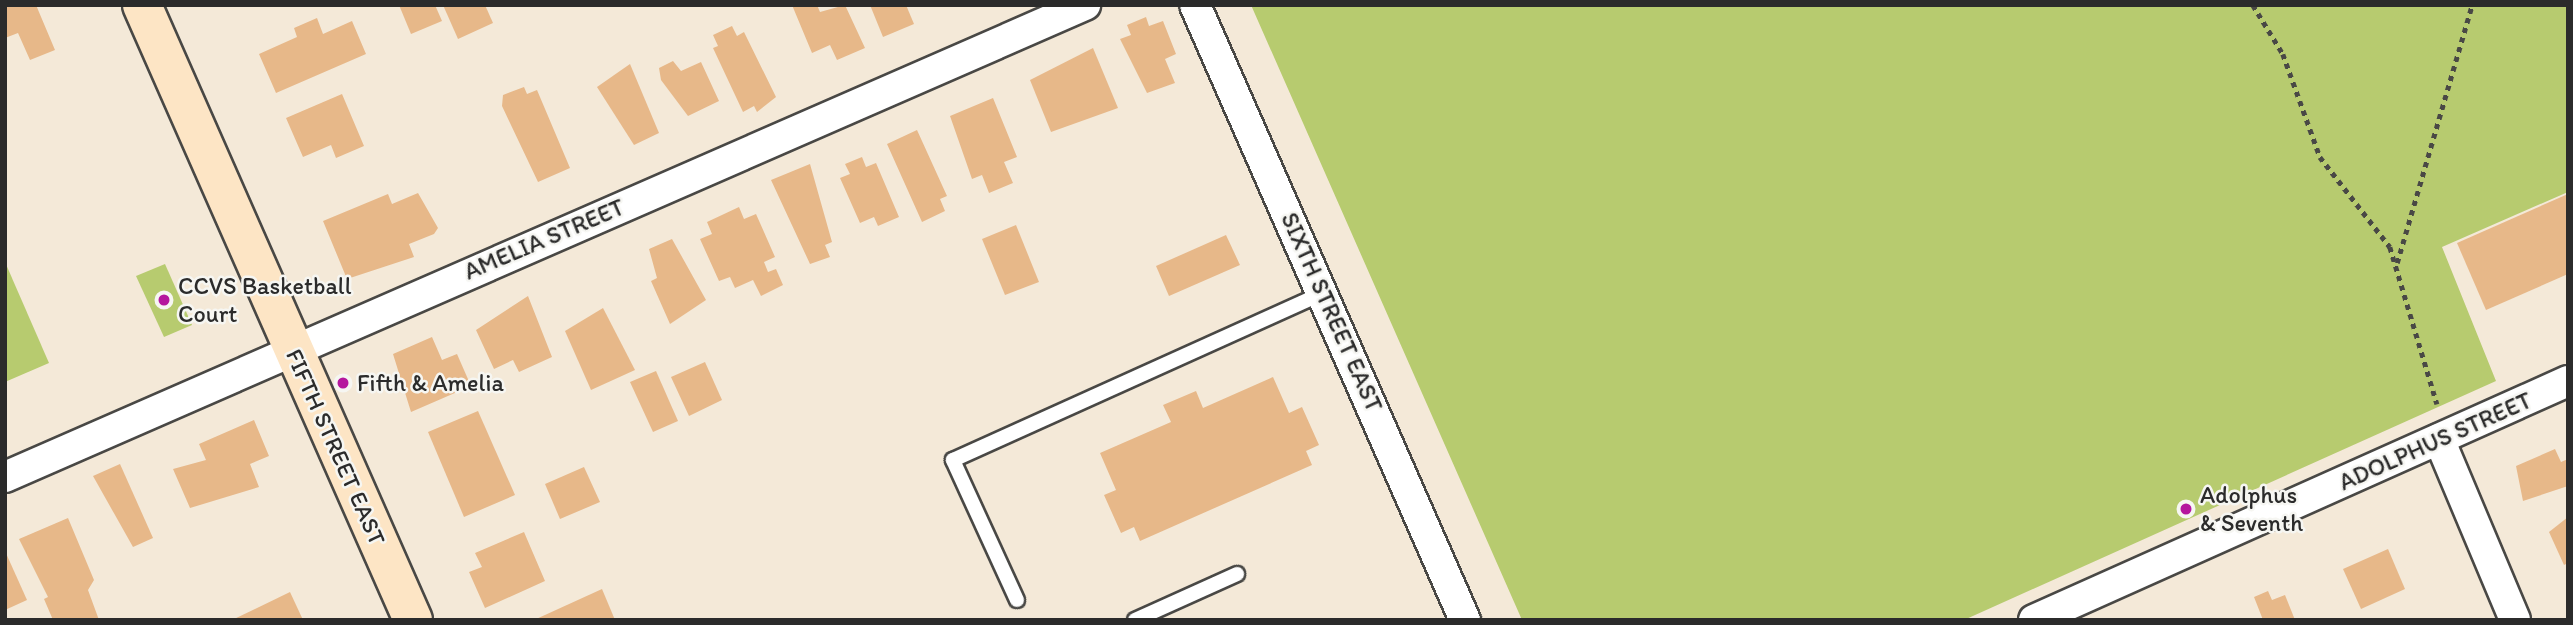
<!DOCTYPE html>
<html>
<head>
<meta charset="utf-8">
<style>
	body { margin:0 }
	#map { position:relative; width:2573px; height:625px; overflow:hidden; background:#f4e9d8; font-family:Itim,sans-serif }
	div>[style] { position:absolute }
	.green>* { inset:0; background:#b7cb6f }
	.building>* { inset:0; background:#e7b889 }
	.path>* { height:4.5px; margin-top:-2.25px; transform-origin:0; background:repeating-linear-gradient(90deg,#494845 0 5px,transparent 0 10px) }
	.roads { filter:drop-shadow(2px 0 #494845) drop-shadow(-2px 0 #494845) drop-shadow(0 2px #494845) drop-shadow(0 -2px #494845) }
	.lane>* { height:14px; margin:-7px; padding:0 7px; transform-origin:7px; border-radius:7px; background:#fff }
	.street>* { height:30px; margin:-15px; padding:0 15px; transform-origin:15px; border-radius:15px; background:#fff }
	.secondary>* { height:38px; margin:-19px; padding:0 19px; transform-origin:19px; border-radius:19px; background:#fde5c5 }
	.dots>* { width:19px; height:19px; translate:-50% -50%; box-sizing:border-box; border:4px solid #f6f6f2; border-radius:50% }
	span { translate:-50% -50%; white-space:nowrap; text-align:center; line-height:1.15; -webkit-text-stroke:5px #f6f6f2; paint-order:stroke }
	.street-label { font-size:24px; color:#2b2b2b }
	.poi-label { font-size:24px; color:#2b2b2b }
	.left { translate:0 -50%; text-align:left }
	.frame { position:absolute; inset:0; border:7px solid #2b2b2b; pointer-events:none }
</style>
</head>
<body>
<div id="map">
	<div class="green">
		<i style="clip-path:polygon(1251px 5px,2568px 5px,2568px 192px,2442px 247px,2496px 381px,1964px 620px,1522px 620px)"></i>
		<i style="clip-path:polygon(5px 262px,49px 363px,5px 382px)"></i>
		<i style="clip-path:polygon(165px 264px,192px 325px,164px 337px,136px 276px)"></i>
	</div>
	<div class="building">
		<i style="clip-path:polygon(5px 5px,36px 5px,55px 50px,30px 60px,18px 33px,5px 38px)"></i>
		<i style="clip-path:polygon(399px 5px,435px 5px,442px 21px,411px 34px)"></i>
		<i style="clip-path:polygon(443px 5px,485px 5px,493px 23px,458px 39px)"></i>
		<i style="clip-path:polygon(792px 5px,817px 5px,820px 12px,845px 5px,865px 48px,837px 60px,830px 45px,812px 53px)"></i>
		<i style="clip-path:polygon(870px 5px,906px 5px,914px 24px,883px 37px)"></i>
		<i style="clip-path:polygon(1146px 17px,1149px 26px,1163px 21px,1176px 54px,1165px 59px,1175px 83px,1147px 93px,1120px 39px,1131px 35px,1127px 25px)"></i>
		<i style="clip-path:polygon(317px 18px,323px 34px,352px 21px,366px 54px,276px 93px,259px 54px,297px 37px,294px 28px)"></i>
		<i style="clip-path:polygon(732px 26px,737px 36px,744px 32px,776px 97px,757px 112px,754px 106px,743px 112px,713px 48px,718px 46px,713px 35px)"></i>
		<i style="clip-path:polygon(1093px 48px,1118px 108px,1051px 132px,1030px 80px)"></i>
		<i style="clip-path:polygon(673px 61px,681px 71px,701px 62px,719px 101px,688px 116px,661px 80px,659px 68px)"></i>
		<i style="clip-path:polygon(630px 64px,659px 133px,634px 145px,597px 87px)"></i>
		<i style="clip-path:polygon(524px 87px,527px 94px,537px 90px,570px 168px,538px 182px,502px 106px,503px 95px)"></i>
		<i style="clip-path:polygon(342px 94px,364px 146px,336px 158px,331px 145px,303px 157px,286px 118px)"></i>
		<i style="clip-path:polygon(993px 98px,1017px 157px,1004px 162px,1013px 183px,989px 193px,982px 175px,972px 179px,950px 116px)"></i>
		<i style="clip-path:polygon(917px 130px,947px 196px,940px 199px,945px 211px,922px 222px,887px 144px)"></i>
		<i style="clip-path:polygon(862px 157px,866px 167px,876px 163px,899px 217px,878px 226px,874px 217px,860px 223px,840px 178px,850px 174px,845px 164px)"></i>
		<i style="clip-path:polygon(810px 164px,832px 242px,825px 245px,830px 257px,810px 264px,771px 180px)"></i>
		<i style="clip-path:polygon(418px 193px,438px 228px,434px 234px,409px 244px,414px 257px,347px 279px,323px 221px,388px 194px,392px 204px)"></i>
		<i style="clip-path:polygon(2568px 194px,2568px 274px,2486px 310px,2457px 243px)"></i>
		<i style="clip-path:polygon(739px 207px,744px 219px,756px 214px,775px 257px,764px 262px,768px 272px,776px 269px,783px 285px,761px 296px,753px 280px,735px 288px,730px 277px,719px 281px,700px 239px,712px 234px,707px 222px)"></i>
		<i style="clip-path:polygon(1016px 225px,1039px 282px,1005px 295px,982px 239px)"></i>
		<i style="clip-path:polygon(1226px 235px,1240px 265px,1169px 296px,1156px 266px)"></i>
		<i style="clip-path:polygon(672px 239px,706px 300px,670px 324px,651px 281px,657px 278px,649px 249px)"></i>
		<i style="clip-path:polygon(528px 296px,552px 357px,519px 372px,513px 360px,494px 369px,476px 330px)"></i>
		<i style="clip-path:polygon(603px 308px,635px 370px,591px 390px,565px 331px)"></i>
		<i style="clip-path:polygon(432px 337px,442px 360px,457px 354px,471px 386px,411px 412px,393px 354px)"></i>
		<i style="clip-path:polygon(705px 362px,722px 400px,689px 416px,671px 377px)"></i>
		<i style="clip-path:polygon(656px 371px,678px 421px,653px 432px,630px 382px)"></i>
		<i style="clip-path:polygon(1273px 377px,1289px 413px,1302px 407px,1319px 445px,1306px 451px,1312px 465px,1140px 541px,1134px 527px,1121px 533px,1104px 495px,1116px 490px,1100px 453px,1171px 422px,1163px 405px,1196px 391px,1203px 408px)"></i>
		<i style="clip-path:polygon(478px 411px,515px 495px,464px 517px,428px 432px)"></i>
		<i style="clip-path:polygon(254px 420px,269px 456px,250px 464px,259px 487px,190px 508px,173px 469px,206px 460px,199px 444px)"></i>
		<i style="clip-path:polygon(2555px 449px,2561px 462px,2568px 459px,2568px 486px,2523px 501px,2516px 466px)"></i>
		<i style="clip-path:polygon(120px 464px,153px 538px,133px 547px,93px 476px)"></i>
		<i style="clip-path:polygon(584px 467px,600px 502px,560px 519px,545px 484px)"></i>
		<i style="clip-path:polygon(2568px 517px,2568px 563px,2564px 565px,2549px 532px)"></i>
		<i style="clip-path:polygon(68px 518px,94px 580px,88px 590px,99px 620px,53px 620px,44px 599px,48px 597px,19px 539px)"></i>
		<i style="clip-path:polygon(524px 532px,545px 581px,485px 608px,469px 572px,482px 567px,475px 553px)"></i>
		<i style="clip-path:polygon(2388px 549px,2405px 589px,2361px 609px,2343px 569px)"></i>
		<i style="clip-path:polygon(5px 551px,27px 600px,5px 610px)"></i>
		<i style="clip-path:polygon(602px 589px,615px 620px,534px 620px)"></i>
		<i style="clip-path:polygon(2268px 591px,2272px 600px,2285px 595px,2295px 620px,2263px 620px,2254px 597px)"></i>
		<i style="clip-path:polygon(290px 592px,303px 620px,232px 620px)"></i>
	</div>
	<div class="path">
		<i style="left:2253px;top:5px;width:57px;rotate:58.5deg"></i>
		<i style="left:2283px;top:54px;width:109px;rotate:70.2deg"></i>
		<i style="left:2320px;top:157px;width:114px;rotate:52.1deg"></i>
		<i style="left:2390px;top:247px;width:164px;rotate:73.3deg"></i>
		<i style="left:2397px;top:263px;width:269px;rotate:-73.8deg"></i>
	</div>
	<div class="roads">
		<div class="lane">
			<i style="left:1017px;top:600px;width:154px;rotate:-114.6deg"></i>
			<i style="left:953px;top:460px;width:406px;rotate:-24.3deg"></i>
			<i style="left:1135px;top:620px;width:112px;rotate:-24.3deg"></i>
		</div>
		<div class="street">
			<i style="left:1195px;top:5px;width:672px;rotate:66.3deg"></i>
			<i style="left:2439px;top:439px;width:196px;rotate:67.2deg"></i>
			<i style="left:5px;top:477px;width:1179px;rotate:-23.61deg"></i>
			<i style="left:2034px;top:620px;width:585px;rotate:-24.11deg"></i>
		</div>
		<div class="secondary">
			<i style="left:142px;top:5px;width:672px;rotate:66.22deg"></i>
		</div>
	</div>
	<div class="dots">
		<i style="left:164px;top:300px;background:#b5179e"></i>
		<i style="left:343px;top:383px;background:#b5179e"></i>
		<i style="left:2186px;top:509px;background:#b5179e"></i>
	</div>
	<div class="street-label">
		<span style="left:544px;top:239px;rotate:-23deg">AMELIA STREET</span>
		<span style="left:1332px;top:312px;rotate:66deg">SIXTH STREET EAST</span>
		<span style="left:2435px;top:441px;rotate:-24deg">ADOLPHUS STREET</span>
		<span style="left:336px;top:447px;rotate:66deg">FIFTH STREET EAST</span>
	</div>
	<div class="poi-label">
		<span class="left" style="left:178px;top:300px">CCVS Basketball<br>Court</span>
		<span class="left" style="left:357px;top:383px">Fifth &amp; Amelia</span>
		<span class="left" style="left:2200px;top:509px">Adolphus<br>&amp; Seventh</span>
	</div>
	<div class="frame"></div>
</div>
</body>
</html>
